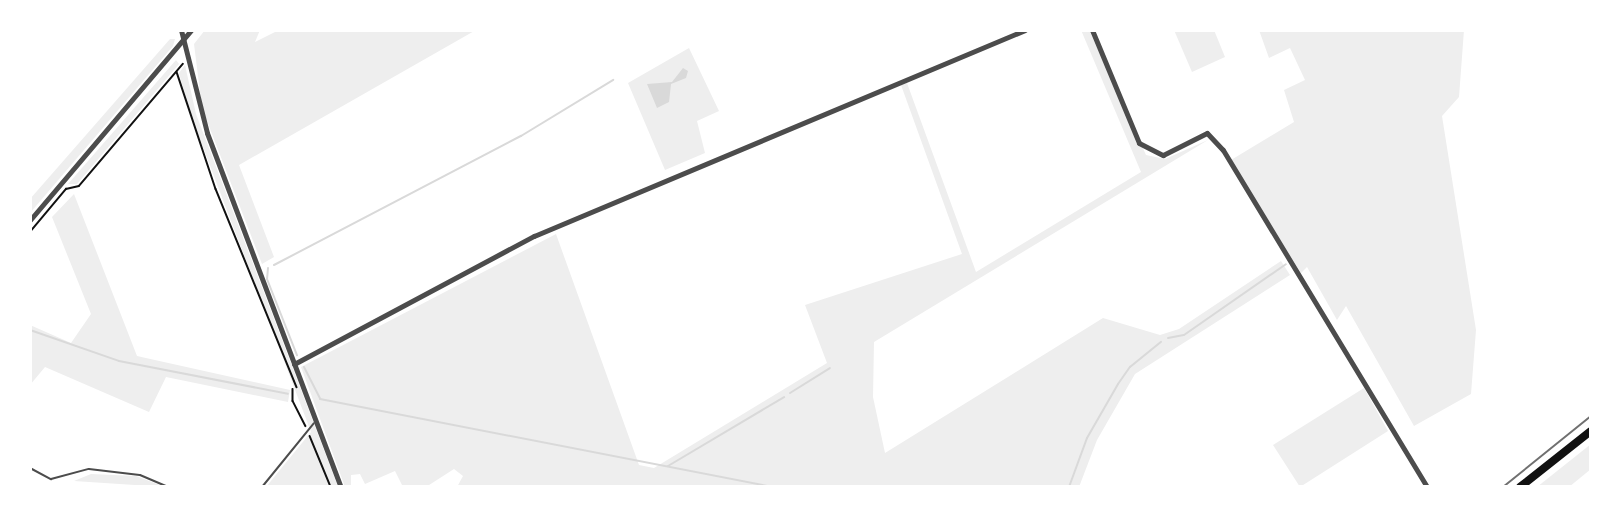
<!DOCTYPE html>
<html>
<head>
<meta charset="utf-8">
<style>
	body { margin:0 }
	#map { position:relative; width:1621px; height:517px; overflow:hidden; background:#fff; font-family:"Archivo Narrow",sans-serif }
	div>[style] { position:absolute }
	.green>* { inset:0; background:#eee }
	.water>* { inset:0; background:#d9d9d9 }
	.stream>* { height:2px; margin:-1px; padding:0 1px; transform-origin:1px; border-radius:1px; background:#d9d9d9 }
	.path>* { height:1.5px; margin:-0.75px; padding:0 0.75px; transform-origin:0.75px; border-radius:0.75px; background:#111 }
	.service>* { height:2px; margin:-1px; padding:0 1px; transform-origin:1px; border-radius:1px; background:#4c4c4c }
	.minor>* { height:5px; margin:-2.5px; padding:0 2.5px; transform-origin:2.5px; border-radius:2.5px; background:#4c4c4c }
	.primary>* { height:8px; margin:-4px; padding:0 4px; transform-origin:4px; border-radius:4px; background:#111 }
	.rail>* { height:2px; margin:-1px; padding:0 1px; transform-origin:1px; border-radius:1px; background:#707070 }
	span { translate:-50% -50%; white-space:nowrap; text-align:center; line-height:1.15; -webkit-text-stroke:5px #fff; paint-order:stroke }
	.frame { position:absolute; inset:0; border:32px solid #fff; pointer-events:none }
</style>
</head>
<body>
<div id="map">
	<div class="green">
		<i style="clip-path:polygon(205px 30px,260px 30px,255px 42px,279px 30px,476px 30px,239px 165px,274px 257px,262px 264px,202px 108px,194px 44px)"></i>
		<i style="clip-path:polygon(1081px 30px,1089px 30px,1146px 155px,1165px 159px,1208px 140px,874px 342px,873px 397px,885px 453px,1103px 318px,1160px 335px,1179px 329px,1281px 261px,1290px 275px,1135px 374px,1097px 440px,1079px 487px,457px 487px,463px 476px,454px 469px,426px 487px,403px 487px,395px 471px,365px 484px,360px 474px,351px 475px,351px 487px,345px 487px,301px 367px,556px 234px,639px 465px,654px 468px,827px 363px,805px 305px,962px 254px,901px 85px,907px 83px,976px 272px,1141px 172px)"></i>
		<i style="clip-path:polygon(1174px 30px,1214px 30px,1225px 57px,1192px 72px)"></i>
		<i style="clip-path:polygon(1259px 30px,1464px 30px,1459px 97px,1442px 116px,1476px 330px,1471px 394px,1414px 426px,1346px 306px,1337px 320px,1307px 267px,1301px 273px,1231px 160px,1294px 122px,1284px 90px,1305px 80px,1290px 48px,1269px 58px)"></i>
		<i style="clip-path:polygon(170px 39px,175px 39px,173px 46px,30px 213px,30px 199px)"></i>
		<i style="clip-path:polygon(689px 48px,719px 111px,697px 121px,705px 153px,665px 170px,628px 83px)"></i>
		<i style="clip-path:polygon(176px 60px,179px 64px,77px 184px,68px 184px)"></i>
		<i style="clip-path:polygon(185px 65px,196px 114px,338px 487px,266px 487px,311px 432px,190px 113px,179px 73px)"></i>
		<i style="clip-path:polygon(74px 194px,137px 356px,290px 390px,288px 402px,166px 377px,149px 412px,45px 367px,30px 385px,30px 325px,71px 343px,91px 314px,52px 217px)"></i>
		<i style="clip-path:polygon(1364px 388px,1388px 431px,1300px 487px,1273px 445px)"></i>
		<i style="clip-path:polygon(1591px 444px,1591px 469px,1569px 487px,1537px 487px)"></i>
		<i style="clip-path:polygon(91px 474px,136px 476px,165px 487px,74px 481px)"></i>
	</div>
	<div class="water">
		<i style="clip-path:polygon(683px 68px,688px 71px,686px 78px,671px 84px,669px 102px,657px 108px,647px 84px,672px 82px)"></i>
	</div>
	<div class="stream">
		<i style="left:274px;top:265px;width:279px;rotate:-27.6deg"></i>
		<i style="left:521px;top:136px;width:108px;rotate:-31.3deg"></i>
		<i style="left:268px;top:268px;width:11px;rotate:95deg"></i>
		<i style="left:267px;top:279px;width:82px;rotate:68.5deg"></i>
		<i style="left:30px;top:330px;width:94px;rotate:19.2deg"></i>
		<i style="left:119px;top:361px;width:172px;rotate:11deg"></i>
		<i style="left:1168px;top:338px;width:16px;rotate:-11deg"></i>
		<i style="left:1184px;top:335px;width:124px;rotate:-34.8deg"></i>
		<i style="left:304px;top:367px;width:36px;rotate:63deg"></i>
		<i style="left:320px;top:399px;width:462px;rotate:11deg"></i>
		<i style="left:790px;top:393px;width:47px;rotate:-32deg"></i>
		<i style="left:668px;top:466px;width:135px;rotate:-30.7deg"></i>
		<i style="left:1069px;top:487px;width:52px;rotate:-69.8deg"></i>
		<i style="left:1087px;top:438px;width:62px;rotate:-60.1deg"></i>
		<i style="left:1118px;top:384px;width:21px;rotate:-55deg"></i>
		<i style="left:1130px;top:367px;width:40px;rotate:-39deg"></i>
	</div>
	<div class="path">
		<i style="left:177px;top:72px;width:123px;rotate:71.6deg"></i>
		<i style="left:216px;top:189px;width:214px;rotate:67.8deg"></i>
		<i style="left:30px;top:232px;width:56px;rotate:-50.1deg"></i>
		<i style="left:66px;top:189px;width:13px;rotate:-13deg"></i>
		<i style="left:79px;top:186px;width:160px;rotate:-49.6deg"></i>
		<i style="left:293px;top:389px;width:12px;rotate:90deg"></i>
		<i style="left:293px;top:401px;width:28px;rotate:63deg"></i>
		<i style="left:310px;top:436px;width:55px;rotate:67.6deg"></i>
	</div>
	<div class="service">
		<i style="left:30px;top:468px;width:24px;rotate:28deg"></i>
		<i style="left:51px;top:479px;width:39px;rotate:-15deg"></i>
		<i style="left:89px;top:469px;width:51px;rotate:6.7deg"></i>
		<i style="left:140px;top:475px;width:30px;rotate:23deg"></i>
		<i style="left:262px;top:487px;width:82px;rotate:-50.9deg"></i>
	</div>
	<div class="minor">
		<i style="left:181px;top:30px;width:106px;rotate:75.8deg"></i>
		<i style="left:207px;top:133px;width:379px;rotate:69.3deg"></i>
		<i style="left:1092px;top:30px;width:122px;rotate:67.4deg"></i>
		<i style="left:1139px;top:143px;width:27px;rotate:27deg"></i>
		<i style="left:1163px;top:155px;width:49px;rotate:-26.6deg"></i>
		<i style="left:1207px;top:133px;width:23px;rotate:47deg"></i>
		<i style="left:1223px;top:150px;width:394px;rotate:58.8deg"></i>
		<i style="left:30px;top:220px;width:249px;rotate:-49.7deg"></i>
		<i style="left:294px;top:364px;width:272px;rotate:-28.1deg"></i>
		<i style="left:534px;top:236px;width:532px;rotate:-22.76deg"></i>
	</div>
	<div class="primary">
		<i style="left:1520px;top:487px;width:90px;rotate:-38.3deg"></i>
	</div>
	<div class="rail">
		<i style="left:1503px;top:487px;width:113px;rotate:-38.9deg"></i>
	</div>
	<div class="frame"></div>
</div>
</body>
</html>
